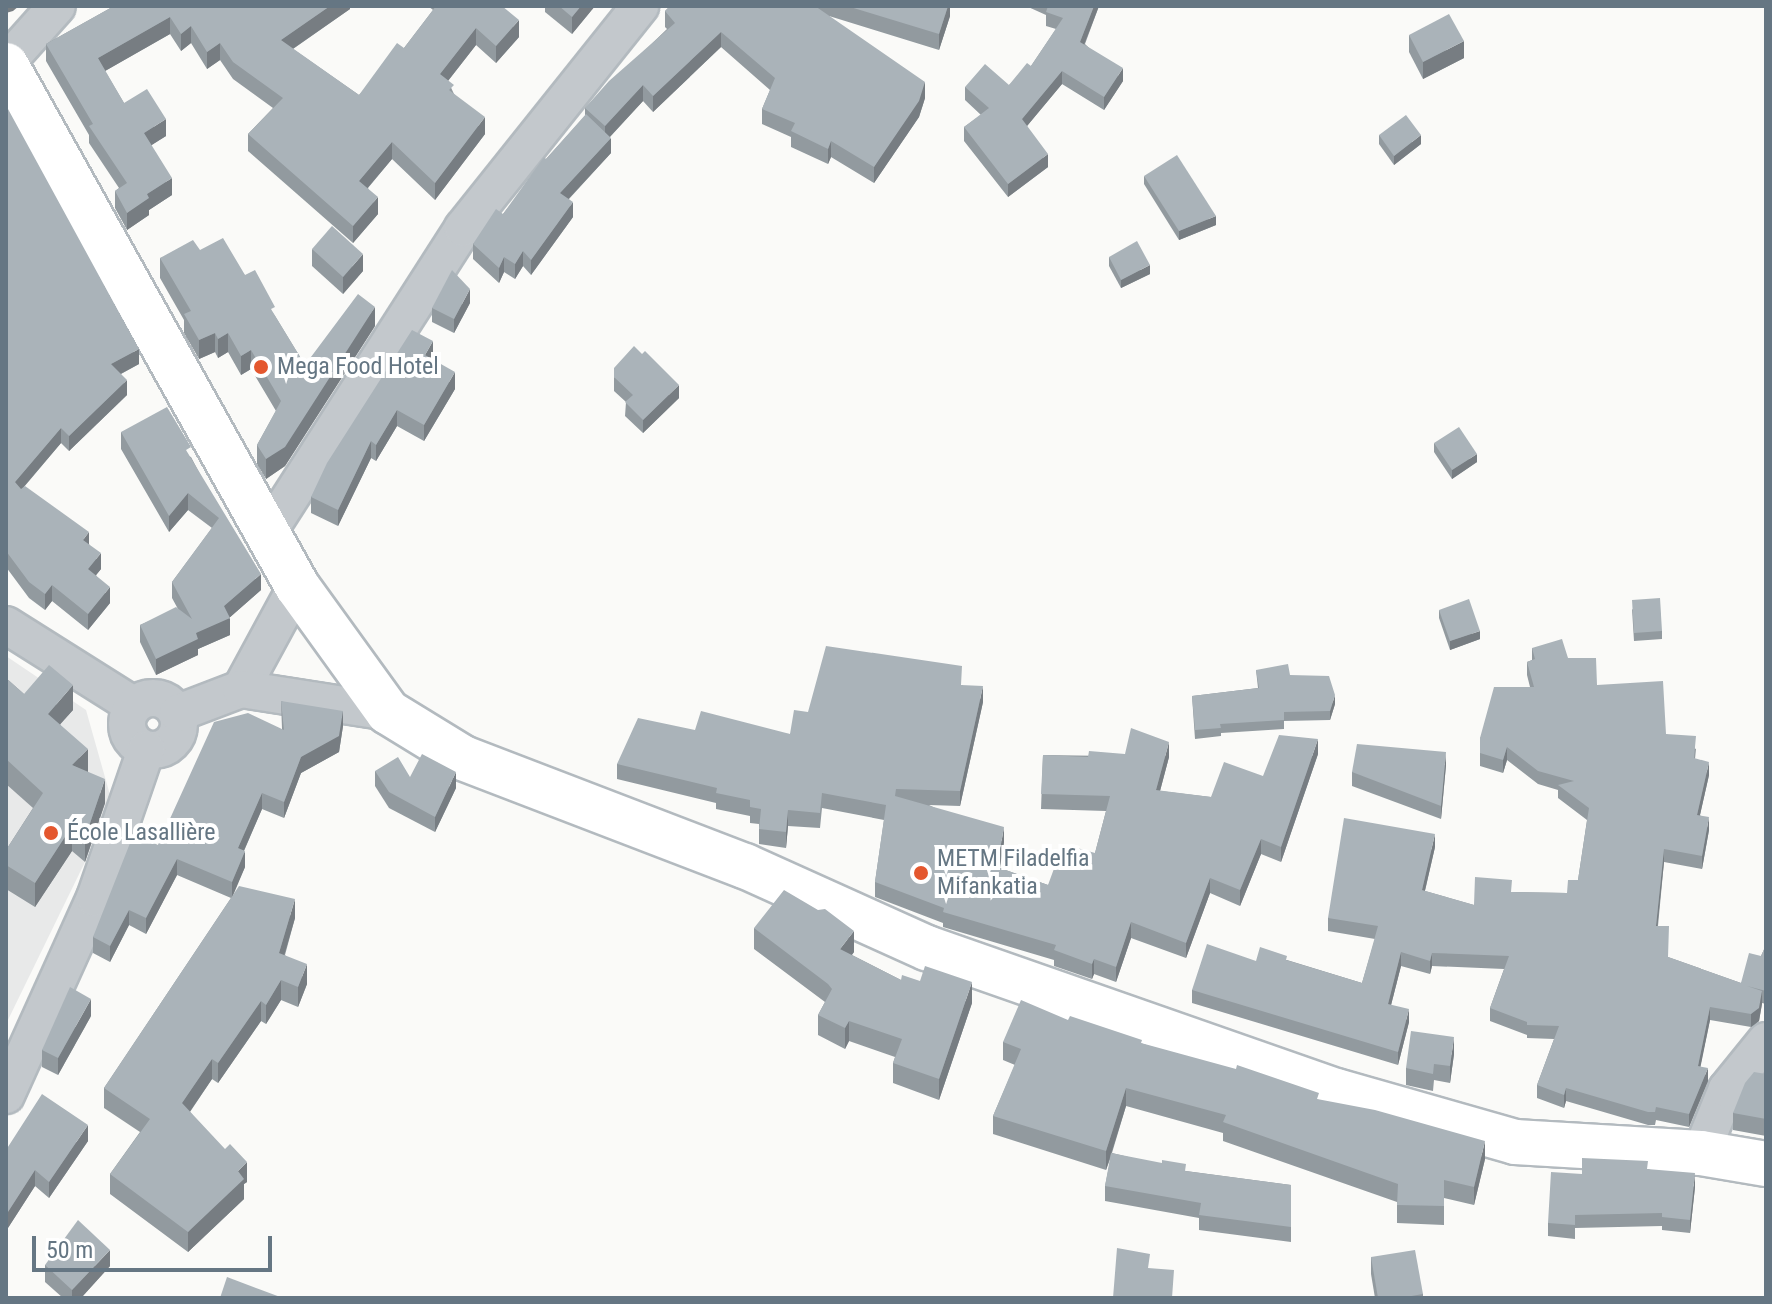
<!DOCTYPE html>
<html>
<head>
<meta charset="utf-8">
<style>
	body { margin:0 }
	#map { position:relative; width:1772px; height:1304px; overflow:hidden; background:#fafaf8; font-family:"Roboto Condensed",sans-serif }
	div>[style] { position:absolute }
	.built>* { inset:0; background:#e8e9e9 }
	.roads { filter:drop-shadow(2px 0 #b3babf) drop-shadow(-2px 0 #b3babf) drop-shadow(0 2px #b3babf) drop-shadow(0 -2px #b3babf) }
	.street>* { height:36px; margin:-18px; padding:0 18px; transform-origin:18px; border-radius:18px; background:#c3c8cc }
	.street>.ring { margin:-18px; padding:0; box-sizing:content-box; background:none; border:36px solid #c3c8cc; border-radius:50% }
	.secondary>* { height:44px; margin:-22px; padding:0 22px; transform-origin:22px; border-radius:22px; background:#fff }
	.wall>* { inset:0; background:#929a9f }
	.shaded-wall>* { inset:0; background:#777d82 }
	.building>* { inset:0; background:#aab3b9 }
	.dots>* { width:22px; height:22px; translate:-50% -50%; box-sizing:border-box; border:4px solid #fff; border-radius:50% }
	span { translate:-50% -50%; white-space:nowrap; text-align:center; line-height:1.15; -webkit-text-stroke:8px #fff; paint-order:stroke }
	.poi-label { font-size:24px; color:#657683 }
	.left { translate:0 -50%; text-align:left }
	.frame { position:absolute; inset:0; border:8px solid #657683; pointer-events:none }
	.scale { position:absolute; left:32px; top:1236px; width:240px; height:36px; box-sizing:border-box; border:4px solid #657683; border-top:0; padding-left:10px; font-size:24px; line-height:28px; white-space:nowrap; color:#657683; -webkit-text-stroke:6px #fff; paint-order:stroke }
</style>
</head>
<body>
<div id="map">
	<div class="built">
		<i style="clip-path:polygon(6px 656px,86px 710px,110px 795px,85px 862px,6px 1024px)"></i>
	</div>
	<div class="roads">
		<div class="street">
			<i style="left:6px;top:63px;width:76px;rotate:-48.2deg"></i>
			<i style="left:268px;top:532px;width:361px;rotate:-57.3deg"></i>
			<i style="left:463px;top:228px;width:284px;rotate:-51.4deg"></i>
			<i style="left:6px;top:625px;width:150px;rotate:32.2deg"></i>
			<i style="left:241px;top:689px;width:117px;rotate:-61.5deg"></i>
			<i class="ring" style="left:127px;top:698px;width:16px;height:16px"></i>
			<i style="left:178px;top:713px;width:67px;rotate:-20.9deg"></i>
			<i style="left:241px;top:689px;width:149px;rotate:8.9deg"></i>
			<i style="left:6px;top:1095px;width:216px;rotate:-65.7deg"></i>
			<i style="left:95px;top:898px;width:157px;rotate:-71deg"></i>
			<i style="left:1701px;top:1153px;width:69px;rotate:-67.9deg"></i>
			<i style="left:1727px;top:1089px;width:62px;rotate:-50.9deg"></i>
		</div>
		<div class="secondary">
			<i style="left:6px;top:65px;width:597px;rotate:60.81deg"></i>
			<i style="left:297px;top:586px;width:155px;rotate:54.2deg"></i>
			<i style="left:388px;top:712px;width:88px;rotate:31.5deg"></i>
			<i style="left:463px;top:758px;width:302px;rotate:21deg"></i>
			<i style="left:745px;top:866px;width:200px;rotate:24.3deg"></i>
			<i style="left:927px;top:948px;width:433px;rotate:19.3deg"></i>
			<i style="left:1336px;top:1091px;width:186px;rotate:15.9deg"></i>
			<i style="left:1515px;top:1142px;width:186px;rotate:3.4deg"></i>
			<i style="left:1701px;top:1153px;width:66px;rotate:9.6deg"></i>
		</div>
	</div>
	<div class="wall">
		<i style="clip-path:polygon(114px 6px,350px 6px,350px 9px,293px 49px,359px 95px,404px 48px,433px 10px,428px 6px,502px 6px,519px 37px,496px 63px,476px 45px,448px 81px,454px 94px,485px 134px,435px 200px,392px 159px,368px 188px,378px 214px,353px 243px,248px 151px,248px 134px,273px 108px,233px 79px,220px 60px,207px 69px,191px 43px,181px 51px,170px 34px,105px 71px,124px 103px,166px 136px,151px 145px,172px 195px,149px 210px,149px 215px,127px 230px,115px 208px,115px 191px,119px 188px,89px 143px,89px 135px,46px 61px,46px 44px)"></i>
		<i style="clip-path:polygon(545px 6px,595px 6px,572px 34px,545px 12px)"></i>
		<i style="clip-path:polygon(670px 6px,950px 6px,950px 16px,939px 50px,829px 16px,925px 98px,919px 117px,874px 183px,831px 157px,828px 164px,791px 147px,791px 137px,762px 124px,762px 109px,770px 90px,721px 47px,653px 112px,643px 101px,610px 137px,611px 153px,569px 199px,573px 217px,531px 275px,523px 266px,515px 279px,504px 272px,499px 283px,473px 259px,473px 244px,503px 214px,546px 159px,585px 116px,585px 108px,667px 29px,665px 27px,665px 11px)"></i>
		<i style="clip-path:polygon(1026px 6px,1099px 6px,1085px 44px,1123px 81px,1104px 110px,1062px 84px,1027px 126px,1048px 167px,1008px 197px,964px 141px,964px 127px,981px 115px,965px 100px,965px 87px,1009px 85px,1031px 66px,1056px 29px,1046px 26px,1046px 15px)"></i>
		<i style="clip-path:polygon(1409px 35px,1464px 58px,1423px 79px,1409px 52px)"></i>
		<i style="clip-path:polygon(6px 109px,139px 364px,121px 374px,127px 395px,69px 451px,61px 443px,24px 487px,89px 544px,101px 569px,96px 575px,110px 603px,88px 630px,52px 601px,45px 610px,29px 598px,6px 567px)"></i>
		<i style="clip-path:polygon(1379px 135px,1421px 144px,1394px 165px,1379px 144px)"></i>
		<i style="clip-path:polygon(1144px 176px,1216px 225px,1179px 240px,1144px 184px)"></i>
		<i style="clip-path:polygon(312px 249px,363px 271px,343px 294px,312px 266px)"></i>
		<i style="clip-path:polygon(200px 250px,245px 275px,275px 316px,305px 365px,375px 326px,285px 466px,266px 479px,257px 464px,257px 445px,276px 411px,251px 369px,241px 375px,228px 352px,218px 358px,215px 352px,199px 359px,184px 333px,184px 320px,160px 278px,160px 258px)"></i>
		<i style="clip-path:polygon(1109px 257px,1150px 274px,1121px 288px,1109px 266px)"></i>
		<i style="clip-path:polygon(470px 303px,454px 333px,432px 322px,432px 308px)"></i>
		<i style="clip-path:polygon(433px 357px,432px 359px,455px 389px,424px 441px,397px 426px,376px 461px,371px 458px,338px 526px,311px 513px,311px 497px)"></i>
		<i style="clip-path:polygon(614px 377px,679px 398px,643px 433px,625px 416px,626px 402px,614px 391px)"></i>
		<i style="clip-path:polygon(121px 432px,191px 457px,261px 590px,229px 618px,230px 635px,198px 649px,198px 655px,156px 675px,140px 642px,140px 625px,178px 609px,172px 598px,172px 582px,212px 528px,188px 510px,169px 532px,121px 449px)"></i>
		<i style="clip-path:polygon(1434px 443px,1477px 462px,1452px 479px,1434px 452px)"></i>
		<i style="clip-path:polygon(1632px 609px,1662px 631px,1662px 639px,1634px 641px)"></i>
		<i style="clip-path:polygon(1439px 610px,1480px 639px,1450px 650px,1439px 618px)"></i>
		<i style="clip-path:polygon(1532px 648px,1568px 658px,1597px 685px,1666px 734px,1696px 749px,1695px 759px,1709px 775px,1700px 815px,1709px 830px,1702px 869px,1664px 862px,1658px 926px,1668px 957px,1741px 983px,1761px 956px,1766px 945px,1766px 1004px,1762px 1003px,1759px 1021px,1751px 1027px,1710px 1020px,1700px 1067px,1708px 1081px,1689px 1127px,1656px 1120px,1655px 1125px,1648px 1125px,1566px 1101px,1564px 1108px,1537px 1098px,1537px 1085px,1554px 1039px,1527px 1038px,1527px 1035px,1490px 1021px,1490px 1008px,1504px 969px,1432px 966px,1430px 974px,1401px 966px,1391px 1005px,1409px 1022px,1398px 1065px,1192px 1003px,1192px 990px,1256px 961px,1287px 960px,1362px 983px,1375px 939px,1328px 931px,1328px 918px,1435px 847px,1425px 891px,1474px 905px,1512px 892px,1567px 893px,1578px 880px,1587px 820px,1558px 798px,1558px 790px,1538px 784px,1507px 760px,1503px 773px,1480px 766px,1480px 738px,1530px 687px,1527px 675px,1527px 662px,1532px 660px)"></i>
		<i style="clip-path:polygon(1256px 670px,1290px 675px,1335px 704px,1330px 720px,1284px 721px,1284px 729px,1221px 733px,1221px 736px,1195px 739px,1192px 696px,1258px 688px)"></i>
		<i style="clip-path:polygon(6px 678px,24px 694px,73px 710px,60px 724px,105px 803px,85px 862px,72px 851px,35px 907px,6px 889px,6px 850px,33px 808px,6px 784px)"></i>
		<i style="clip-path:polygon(962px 685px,983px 702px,960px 806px,929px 805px,1004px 842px,1000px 868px,1048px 885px,1095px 853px,1106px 811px,1041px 809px,1043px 755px,1169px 757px,1160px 791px,1211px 797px,1318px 754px,1281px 862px,1261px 854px,1240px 906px,1210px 893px,1186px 958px,1131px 938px,1116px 982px,1094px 974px,1092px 979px,1054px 966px,1054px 960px,943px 927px,943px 923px,875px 897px,875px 882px,884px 820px,822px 808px,820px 828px,788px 826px,786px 848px,759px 844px,759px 824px,750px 823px,750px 816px,716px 809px,716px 803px,617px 779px,617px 764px,695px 730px,790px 734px,808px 712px)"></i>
		<i style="clip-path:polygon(281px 701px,343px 726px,339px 752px,301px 773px,284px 818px,262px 809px,244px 851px,245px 867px,232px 896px,295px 918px,285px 955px,307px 984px,298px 1007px,281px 1000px,266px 1024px,261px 1021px,218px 1083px,212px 1079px,190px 1112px,247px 1182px,244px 1184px,244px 1199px,188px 1252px,110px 1194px,110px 1174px,140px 1132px,104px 1108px,104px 1088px,231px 898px,177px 875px,146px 934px,129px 925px,110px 962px,93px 953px,93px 937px,158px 845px,282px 729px)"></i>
		<i style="clip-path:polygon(1446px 765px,1441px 819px,1352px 786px,1352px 772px)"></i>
		<i style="clip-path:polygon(375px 771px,456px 788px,435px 832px,389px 808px,375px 786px)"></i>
		<i style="clip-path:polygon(754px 928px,854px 952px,852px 955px,901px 980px,972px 1003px,939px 1100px,893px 1083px,893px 1063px,895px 1057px,849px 1041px,845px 1049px,818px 1035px,818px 1015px,825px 1002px,754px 949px)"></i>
		<i style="clip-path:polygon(91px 1016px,58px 1075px,42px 1067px,42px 1050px)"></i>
		<i style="clip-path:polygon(1068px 1020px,1319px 1100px,1485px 1159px,1474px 1205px,1444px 1198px,1444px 1225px,1397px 1223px,1397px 1202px,1223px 1141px,1223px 1133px,1126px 1106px,1112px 1153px,1186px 1171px,1291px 1185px,1291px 1242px,1199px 1230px,1199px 1218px,1105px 1201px,1105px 1186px,1111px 1157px,1106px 1170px,993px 1134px,993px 1116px,1015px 1065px,1003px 1060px,1003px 1042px)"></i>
		<i style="clip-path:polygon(1454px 1054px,1450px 1083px,1434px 1080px,1433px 1091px,1406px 1085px,1406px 1068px)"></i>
		<i style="clip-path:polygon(1766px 1074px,1766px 1136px,1733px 1130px,1733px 1113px)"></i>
		<i style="clip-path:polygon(88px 1141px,49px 1198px,35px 1186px,6px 1231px,6px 1150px)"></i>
		<i style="clip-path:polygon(1648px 1169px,1695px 1187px,1690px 1233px,1662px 1230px,1662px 1226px,1575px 1228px,1575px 1239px,1548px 1236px,1548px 1223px,1582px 1174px)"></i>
		<i style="clip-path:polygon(1371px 1257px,1423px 1294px,1423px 1298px,1375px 1298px,1371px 1274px)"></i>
		<i style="clip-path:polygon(45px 1265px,110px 1266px,81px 1298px,63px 1298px,45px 1282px)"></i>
	</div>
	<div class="shaded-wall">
		<i style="clip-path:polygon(6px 6px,19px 6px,13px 11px,6px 13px)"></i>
		<i style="clip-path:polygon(330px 6px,350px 6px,350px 9px,281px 57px,281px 40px)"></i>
		<i style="clip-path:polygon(581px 6px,595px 6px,572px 34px,572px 17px)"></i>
		<i style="clip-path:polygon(948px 6px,950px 6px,950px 16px,939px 50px,939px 34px)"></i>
		<i style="clip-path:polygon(1094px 6px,1099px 6px,1080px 55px,1080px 42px)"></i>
		<i style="clip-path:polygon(170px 17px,170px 34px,98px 75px,98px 58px)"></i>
		<i style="clip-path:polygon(519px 20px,519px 37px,496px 63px,496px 46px)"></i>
		<i style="clip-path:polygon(191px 26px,191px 43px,181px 51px,181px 34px)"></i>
		<i style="clip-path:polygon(476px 28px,476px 45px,440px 91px,440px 74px)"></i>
		<i style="clip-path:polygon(721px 32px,721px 47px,653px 112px,653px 96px)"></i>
		<i style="clip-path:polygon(1464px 41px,1464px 58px,1423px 79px,1423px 62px)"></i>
		<i style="clip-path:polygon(220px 43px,220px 60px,207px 69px,207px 52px)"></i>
		<i style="clip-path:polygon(1123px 68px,1123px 81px,1104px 110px,1104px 97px)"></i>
		<i style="clip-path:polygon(1062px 71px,1062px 84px,1022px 132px,1022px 119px)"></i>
		<i style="clip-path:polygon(925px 82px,925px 98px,919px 117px,874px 183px,874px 167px)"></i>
		<i style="clip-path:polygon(643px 85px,643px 101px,605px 142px,605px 126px)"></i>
		<i style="clip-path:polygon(485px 117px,485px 134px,435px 200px,435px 183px)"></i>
		<i style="clip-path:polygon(166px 119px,166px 136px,144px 150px,144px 133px)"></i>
		<i style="clip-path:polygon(1421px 135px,1421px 144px,1394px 165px,1394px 156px)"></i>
		<i style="clip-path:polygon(611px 138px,611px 153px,560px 208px,560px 193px)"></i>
		<i style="clip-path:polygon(831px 141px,831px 157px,828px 164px,828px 149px)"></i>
		<i style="clip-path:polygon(392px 142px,392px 159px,359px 198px,359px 181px)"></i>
		<i style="clip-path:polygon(1048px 154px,1048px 167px,1008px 197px,1008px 184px)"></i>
		<i style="clip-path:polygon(172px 178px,172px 195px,149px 210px,149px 215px,127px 230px,127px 213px,147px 194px)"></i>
		<i style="clip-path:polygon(378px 197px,378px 214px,353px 243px,353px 226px)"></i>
		<i style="clip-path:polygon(573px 202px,573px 217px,531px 275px,531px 260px)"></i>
		<i style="clip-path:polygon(1216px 216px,1216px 225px,1179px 240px,1179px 231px)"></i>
		<i style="clip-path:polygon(523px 251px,523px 266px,515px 279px,515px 264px)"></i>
		<i style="clip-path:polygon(363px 254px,363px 271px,343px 294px,343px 277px)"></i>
		<i style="clip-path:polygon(504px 257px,504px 272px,499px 283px,499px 268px)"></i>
		<i style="clip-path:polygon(1150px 265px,1150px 274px,1121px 288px,1121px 280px)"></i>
		<i style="clip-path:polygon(470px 289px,470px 303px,454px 333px,454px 319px)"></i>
		<i style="clip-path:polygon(375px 307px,375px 326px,285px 466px,266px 479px,266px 459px)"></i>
		<i style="clip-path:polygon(215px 333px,215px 352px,199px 359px,199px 340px)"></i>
		<i style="clip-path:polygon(228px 333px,228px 352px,218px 358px,218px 339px)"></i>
		<i style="clip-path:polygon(433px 341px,433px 357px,425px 371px,425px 355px)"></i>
		<i style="clip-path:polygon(139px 349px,139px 364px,111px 379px,111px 364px)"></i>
		<i style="clip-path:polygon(251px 350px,251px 369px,241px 375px,241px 356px)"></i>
		<i style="clip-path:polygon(455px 372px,455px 389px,424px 441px,424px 425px)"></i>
		<i style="clip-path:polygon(127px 380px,127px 395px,69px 451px,69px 436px)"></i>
		<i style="clip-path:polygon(679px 385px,679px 398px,643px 433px,643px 420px)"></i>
		<i style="clip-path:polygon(397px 410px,397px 426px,376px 461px,376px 445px)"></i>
		<i style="clip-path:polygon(61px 428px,61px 443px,15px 497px,15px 482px)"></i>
		<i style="clip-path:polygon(371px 441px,371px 458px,338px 526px,338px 510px)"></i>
		<i style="clip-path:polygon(1477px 454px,1477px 462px,1452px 479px,1452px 470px)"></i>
		<i style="clip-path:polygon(188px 493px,188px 510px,169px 532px,169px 516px)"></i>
		<i style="clip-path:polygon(89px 532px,89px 548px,83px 540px)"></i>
		<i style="clip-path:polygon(101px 553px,101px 569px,88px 585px,88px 569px)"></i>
		<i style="clip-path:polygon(261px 574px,261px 590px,228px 619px,230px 618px,230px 635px,198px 649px,198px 655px,156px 675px,156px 659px,196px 633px,224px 606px)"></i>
		<i style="clip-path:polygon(52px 585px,52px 601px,45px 610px,45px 594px)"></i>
		<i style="clip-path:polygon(110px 587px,110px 603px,88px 630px,88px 614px)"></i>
		<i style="clip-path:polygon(1480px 631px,1480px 639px,1450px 650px,1450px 641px)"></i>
		<i style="clip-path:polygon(73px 685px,73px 710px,48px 738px,48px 714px)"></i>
		<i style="clip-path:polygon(983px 686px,983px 702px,960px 806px,960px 791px)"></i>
		<i style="clip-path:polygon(1335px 695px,1335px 704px,1330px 720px,1330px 711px)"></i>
		<i style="clip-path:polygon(343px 711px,343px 726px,339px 752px,301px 773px,284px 818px,284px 802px,301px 757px)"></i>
		<i style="clip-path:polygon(1318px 739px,1318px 754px,1281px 862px,1281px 847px)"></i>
		<i style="clip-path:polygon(1169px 742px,1169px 757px,1156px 806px,1156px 790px)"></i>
		<i style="clip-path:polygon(1507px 747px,1507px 760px,1503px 773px,1503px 760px)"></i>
		<i style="clip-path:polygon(88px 749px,88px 773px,72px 765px)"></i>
		<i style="clip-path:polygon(1446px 752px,1446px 765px,1441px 819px,1441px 806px)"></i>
		<i style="clip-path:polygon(1709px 762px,1709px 775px,1697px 828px,1697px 815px)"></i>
		<i style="clip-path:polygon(456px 772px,456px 788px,435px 832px,435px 817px)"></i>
		<i style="clip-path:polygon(105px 779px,105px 803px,85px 862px,85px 838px)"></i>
		<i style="clip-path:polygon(262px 793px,262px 809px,238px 864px,238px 848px)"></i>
		<i style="clip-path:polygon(788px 810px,788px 826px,786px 848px,786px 832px)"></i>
		<i style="clip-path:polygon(1709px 817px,1709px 830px,1702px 869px,1702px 856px)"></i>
		<i style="clip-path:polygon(72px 826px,72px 851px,35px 907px,35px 883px)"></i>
		<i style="clip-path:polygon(1004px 827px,1004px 842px,997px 883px,997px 867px)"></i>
		<i style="clip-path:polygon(1435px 834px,1435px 847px,1422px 903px,1422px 890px)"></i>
		<i style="clip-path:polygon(1261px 839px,1261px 854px,1240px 906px,1240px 890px)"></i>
		<i style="clip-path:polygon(1664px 849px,1664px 862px,1656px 939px,1656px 926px)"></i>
		<i style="clip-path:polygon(245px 851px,245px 867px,232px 898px,232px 882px)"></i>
		<i style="clip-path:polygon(177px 859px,177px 875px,146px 934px,146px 918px)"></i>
		<i style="clip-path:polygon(1210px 878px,1210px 893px,1186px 958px,1186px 943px)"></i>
		<i style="clip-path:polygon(295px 899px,295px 918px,279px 973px,279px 953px)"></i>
		<i style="clip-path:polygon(129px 910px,129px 925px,110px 962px,110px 946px)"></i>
		<i style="clip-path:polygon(1131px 922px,1131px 938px,1116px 982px,1116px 967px)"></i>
		<i style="clip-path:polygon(854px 931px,854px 952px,840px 969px,840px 949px)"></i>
		<i style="clip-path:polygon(1401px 952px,1401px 966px,1388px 1017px,1388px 1004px)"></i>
		<i style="clip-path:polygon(1432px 953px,1432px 966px,1430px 974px,1430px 961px)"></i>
		<i style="clip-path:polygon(1094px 959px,1094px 974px,1092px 979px,1092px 964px)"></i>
		<i style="clip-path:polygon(307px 964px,307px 984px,298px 1007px,298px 987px)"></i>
		<i style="clip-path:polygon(281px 980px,281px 1000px,266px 1024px,266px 1005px)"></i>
		<i style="clip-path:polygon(972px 982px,972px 1003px,939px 1100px,939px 1079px)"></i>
		<i style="clip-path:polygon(1762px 991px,1762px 1004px,1759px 1021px,1751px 1027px,1751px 1014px)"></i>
		<i style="clip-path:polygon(91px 999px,91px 1016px,58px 1075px,58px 1058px)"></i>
		<i style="clip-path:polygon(261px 1001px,261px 1021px,218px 1083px,218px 1063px)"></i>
		<i style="clip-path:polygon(1710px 1007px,1710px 1020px,1698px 1079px,1698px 1066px)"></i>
		<i style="clip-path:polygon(1409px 1009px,1409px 1022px,1398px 1065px,1398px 1052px)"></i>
		<i style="clip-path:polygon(849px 1021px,849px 1041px,845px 1049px,845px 1028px)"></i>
		<i style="clip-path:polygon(1454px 1037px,1454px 1054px,1450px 1083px,1450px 1066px)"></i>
		<i style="clip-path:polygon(212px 1059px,212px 1079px,182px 1123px,182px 1103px)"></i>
		<i style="clip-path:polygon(1708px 1068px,1708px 1081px,1689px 1127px,1689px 1114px)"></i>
		<i style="clip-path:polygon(1126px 1088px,1126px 1106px,1106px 1170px,1106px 1151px)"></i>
		<i style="clip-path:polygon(1566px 1088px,1566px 1101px,1564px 1108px,1564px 1095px)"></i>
		<i style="clip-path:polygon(88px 1125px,88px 1141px,49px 1198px,49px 1182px)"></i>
		<i style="clip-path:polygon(1485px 1141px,1485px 1159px,1474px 1205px,1474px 1187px)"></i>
		<i style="clip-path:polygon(247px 1162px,247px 1182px,244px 1184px,244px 1199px,188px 1252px,188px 1232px,238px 1171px)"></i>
		<i style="clip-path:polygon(35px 1170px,35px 1186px,6px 1231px,6px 1215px)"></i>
		<i style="clip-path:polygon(1695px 1173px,1695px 1187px,1690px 1233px,1690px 1220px)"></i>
		<i style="clip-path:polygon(110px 1250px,110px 1266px,81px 1298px,72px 1298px,72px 1290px)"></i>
	</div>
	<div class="building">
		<i style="clip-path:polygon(114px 6px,330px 6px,281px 40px,359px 95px,397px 43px,404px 48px,436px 6px,502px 6px,519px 20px,496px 46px,476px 28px,440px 74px,454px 85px,449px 90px,485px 117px,435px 183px,392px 142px,359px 181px,378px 197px,353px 226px,248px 134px,283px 98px,233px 62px,220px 43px,207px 52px,191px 26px,181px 34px,170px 17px,98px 58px,124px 103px,147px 89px,166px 119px,144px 133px,172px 178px,147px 194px,149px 198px,127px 213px,115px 191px,127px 183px,89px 126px,93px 124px,46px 44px)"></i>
		<i style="clip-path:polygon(559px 6px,581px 6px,572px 17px)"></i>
		<i style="clip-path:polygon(670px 6px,815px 6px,925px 82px,919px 101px,874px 167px,831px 141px,828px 149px,791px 131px,795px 123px,762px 109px,775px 78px,721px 32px,653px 96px,643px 85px,605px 126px,585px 108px,609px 81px,675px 23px,665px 11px)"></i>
		<i style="clip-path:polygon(847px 6px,948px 6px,939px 34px)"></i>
		<i style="clip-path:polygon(1048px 6px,1094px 6px,1080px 42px,1123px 68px,1104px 97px,1062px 71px,1022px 119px,1048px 154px,1008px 184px,964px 127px,989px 108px,965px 87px,985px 64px,1009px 85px,1027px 63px,1031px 66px,1063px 18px,1046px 12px)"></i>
		<i style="clip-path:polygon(1449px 14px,1464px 41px,1423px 62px,1409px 35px)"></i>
		<i style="clip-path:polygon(6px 109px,8px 109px,139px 349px,111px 364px,127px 380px,69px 436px,61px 428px,15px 482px,21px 489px,25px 486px,89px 532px,83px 540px,101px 553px,88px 569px,110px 587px,88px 614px,52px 585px,45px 594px,29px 582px,6px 551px)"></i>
		<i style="clip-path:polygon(586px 114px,611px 138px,560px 193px,573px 202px,531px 260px,523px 251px,515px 264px,504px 257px,499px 268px,473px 244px,496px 209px,503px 214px,544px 157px,546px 159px)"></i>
		<i style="clip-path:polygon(1406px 115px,1421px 135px,1394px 156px,1379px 135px)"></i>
		<i style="clip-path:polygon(1177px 155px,1216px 216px,1179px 231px,1144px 176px)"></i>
		<i style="clip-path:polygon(332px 226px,363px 254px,343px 277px,312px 249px)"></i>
		<i style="clip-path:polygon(223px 238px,245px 275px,255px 270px,275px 307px,271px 309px,305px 365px,358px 294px,375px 307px,285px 447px,266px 459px,257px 445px,281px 401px,251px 350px,241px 356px,228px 333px,218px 339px,215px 333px,199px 340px,184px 314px,191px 311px,160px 258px,193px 240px,200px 250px)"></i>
		<i style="clip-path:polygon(1137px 241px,1150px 265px,1121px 280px,1109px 257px)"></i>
		<i style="clip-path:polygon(452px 270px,470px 289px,454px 319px,432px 308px)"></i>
		<i style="clip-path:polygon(412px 330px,433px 341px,425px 355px,455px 372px,424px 425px,397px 410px,376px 445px,371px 441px,338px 510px,311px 497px,327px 463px)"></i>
		<i style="clip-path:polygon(634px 346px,642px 354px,645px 351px,679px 385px,643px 420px,625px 402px,633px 395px,614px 377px,614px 368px)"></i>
		<i style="clip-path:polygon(167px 407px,191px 447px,186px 450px,261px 574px,224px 606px,230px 618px,196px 633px,198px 639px,156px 659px,140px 625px,176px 607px,192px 619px,172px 582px,219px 518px,188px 493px,169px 516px,121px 432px)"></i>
		<i style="clip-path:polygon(1459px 427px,1477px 454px,1452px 470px,1434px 443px)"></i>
		<i style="clip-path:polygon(1660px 598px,1662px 631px,1634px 633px,1632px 600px)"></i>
		<i style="clip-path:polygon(1469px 599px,1480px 631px,1450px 641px,1439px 610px)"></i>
		<i style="clip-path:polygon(1562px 639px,1568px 658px,1596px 658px,1597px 685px,1663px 681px,1666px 734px,1696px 736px,1694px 758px,1709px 762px,1697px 815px,1709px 817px,1702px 856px,1664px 849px,1656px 926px,1669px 926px,1668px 957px,1741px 983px,1749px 953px,1761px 956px,1766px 945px,1766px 991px,1747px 986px,1762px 991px,1759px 1008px,1751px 1014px,1710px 1007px,1698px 1066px,1708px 1068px,1689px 1114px,1656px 1107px,1655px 1112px,1648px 1112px,1566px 1088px,1564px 1095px,1537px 1085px,1559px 1026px,1527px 1025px,1527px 1022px,1490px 1008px,1509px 956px,1432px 953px,1430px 961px,1401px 952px,1388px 1004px,1409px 1009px,1398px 1052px,1192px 990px,1207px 944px,1256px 961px,1260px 947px,1287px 956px,1286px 960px,1362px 983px,1378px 926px,1328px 918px,1344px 818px,1435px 834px,1422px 890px,1474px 905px,1475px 877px,1512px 880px,1511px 892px,1567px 893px,1568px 880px,1578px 880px,1589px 808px,1558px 785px,1574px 781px,1538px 771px,1507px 747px,1503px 760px,1480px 753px,1480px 738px,1494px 687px,1534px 687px,1527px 662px,1535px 659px,1532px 648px)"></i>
		<i style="clip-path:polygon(826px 646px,962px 666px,961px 685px,983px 686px,960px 791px,896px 789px,895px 796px,1004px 827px,997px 867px,1048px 885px,1063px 844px,1095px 853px,1110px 796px,1041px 794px,1043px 755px,1088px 757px,1089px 751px,1125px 754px,1131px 728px,1169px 742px,1156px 790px,1211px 797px,1224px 762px,1263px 776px,1279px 735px,1318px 739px,1281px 847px,1261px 839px,1240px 890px,1210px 878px,1186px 943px,1131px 922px,1116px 967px,1094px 959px,1092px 964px,1054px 950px,1056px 945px,943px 912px,944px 908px,875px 882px,886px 805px,822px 793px,820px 813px,788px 810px,786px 832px,759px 829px,761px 809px,750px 807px,750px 800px,716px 793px,717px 788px,617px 764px,638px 718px,695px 730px,701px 711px,790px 734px,794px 710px,808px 712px)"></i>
		<i style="clip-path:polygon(1288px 664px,1290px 675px,1329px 676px,1335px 695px,1330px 711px,1284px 712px,1284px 720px,1220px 724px,1221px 728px,1195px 730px,1192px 696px,1259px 688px,1256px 670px)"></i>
		<i style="clip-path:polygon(49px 665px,73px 685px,48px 714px,88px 749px,72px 765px,105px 779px,85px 838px,72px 826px,35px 883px,6px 865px,6px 850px,43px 793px,6px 759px,6px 678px,24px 694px)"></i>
		<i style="clip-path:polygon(281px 701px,343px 711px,339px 736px,301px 757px,284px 802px,262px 793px,238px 848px,245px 851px,232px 882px,177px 859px,146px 918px,129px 910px,110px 946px,93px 937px,134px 833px,158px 845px,214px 722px,248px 713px,284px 730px)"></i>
		<i style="clip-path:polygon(1357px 744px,1446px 752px,1441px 806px,1352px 772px)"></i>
		<i style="clip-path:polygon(422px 754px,456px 772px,435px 817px,389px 792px,375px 771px,398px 757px,410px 777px)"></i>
		<i style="clip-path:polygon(239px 886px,295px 899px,279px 953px,307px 964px,298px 987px,281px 980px,266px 1005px,261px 1001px,218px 1063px,212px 1059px,182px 1103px,225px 1149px,230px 1144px,247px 1162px,238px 1171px,244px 1179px,188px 1232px,110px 1174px,150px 1119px,104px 1088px)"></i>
		<i style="clip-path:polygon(784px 890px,818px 910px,825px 909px,854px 931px,840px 949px,901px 980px,902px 975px,920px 981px,925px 966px,972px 982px,939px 1079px,893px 1063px,902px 1039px,849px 1021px,845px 1028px,818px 1015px,832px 989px,828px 984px,754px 928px)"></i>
		<i style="clip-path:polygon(70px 987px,91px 999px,58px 1058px,42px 1050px)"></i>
		<i style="clip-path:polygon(1021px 1000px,1068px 1020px,1070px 1016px,1142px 1040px,1141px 1043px,1236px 1069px,1237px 1065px,1319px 1093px,1317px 1099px,1375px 1110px,1485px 1141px,1474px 1187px,1444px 1180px,1444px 1206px,1397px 1205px,1398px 1184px,1223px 1122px,1226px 1115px,1126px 1088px,1106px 1151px,993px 1116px,1021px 1049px,1003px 1042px)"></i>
		<i style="clip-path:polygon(1411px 1031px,1454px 1037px,1450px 1066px,1434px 1064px,1433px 1074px,1406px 1068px)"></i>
		<i style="clip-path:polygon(1754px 1072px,1766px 1074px,1766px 1119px,1733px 1113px,1745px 1083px)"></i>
		<i style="clip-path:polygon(42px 1094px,88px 1125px,49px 1182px,35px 1170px,6px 1215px,6px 1150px)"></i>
		<i style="clip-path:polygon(1111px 1153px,1162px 1163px,1162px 1160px,1186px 1164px,1185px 1171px,1291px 1185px,1291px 1227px,1199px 1215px,1201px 1203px,1105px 1186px)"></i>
		<i style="clip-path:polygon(1582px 1158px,1648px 1161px,1647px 1169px,1695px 1173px,1690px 1220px,1662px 1217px,1662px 1213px,1575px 1215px,1575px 1225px,1548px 1223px,1551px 1172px,1582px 1174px)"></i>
		<i style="clip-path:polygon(78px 1220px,110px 1250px,72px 1290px,45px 1265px)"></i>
		<i style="clip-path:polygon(1117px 1248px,1150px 1254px,1148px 1268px,1174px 1270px,1172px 1298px,1113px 1298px)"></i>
		<i style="clip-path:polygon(1415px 1250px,1423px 1294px,1400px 1298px,1378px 1298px,1371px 1257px)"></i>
		<i style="clip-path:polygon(227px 1277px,283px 1298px,220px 1298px)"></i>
	</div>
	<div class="dots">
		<i style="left:261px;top:367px;background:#e4572e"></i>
		<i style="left:51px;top:833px;background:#e4572e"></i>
		<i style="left:921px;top:873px;background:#e4572e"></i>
	</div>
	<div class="poi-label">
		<span class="left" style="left:277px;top:367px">Mega Food Hotel</span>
		<span class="left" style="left:67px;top:833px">École Lasallière</span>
		<span class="left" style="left:937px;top:873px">METM Filadelfia<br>Mifankatia</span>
	</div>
	<div class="frame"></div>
	<div class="scale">50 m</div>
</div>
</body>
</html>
